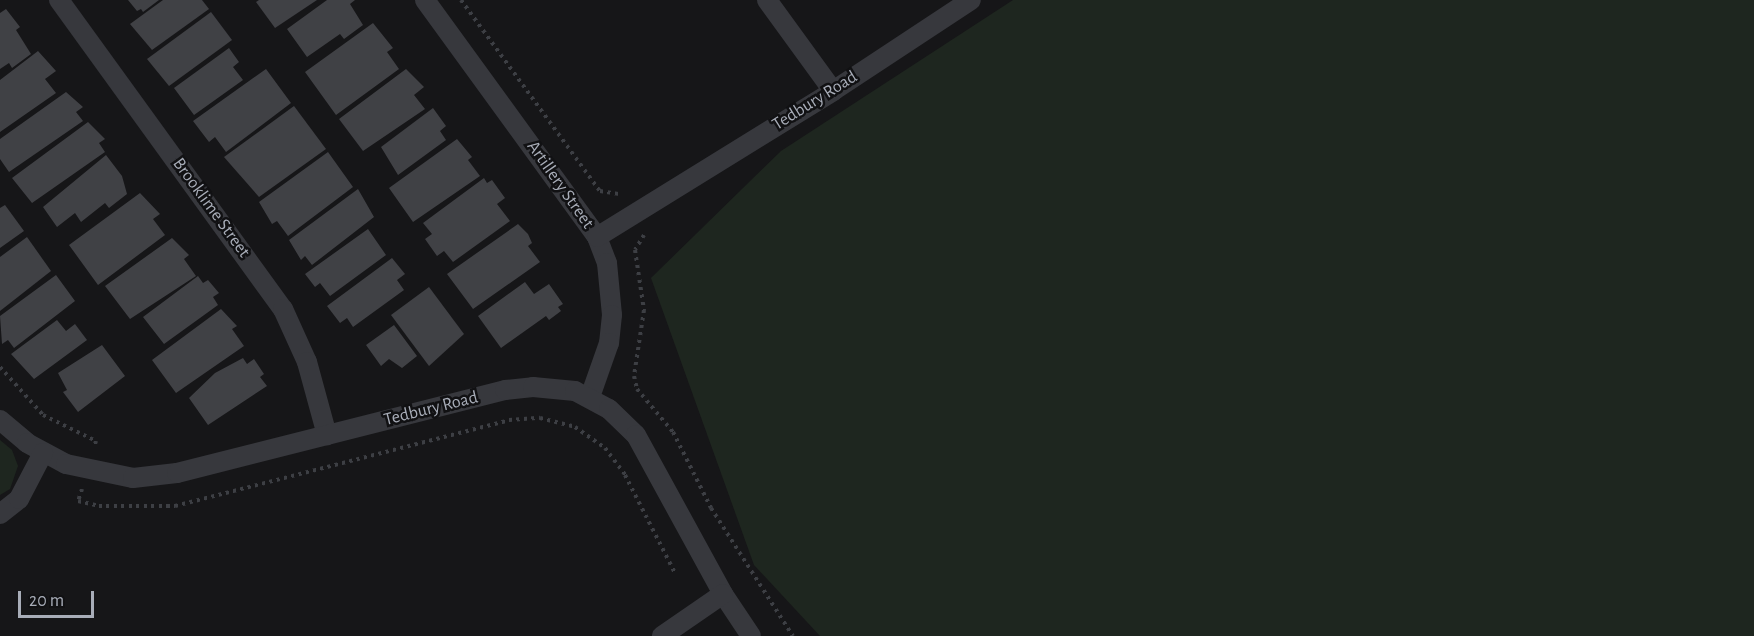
<!DOCTYPE html>
<html>
<head>
<meta charset="utf-8">
<style>
	body { margin:0 }
	#map { position:relative; width:1754px; height:636px; overflow:hidden; background:#161618; font-family:"Alegreya Sans",sans-serif }
	div>[style] { position:absolute }
	.green>* { inset:0; background:#1e261f }
	.building>* { inset:0; background:#404145 }
	.path>* { height:4px; margin-top:-2px; transform-origin:0; background:repeating-linear-gradient(90deg,#3d3f44 0 3px,transparent 0 7.5px) }
	.minor>* { height:20px; margin:-10px; padding:0 10px; transform-origin:10px; border-radius:10px; background:#37383d }
	span { translate:-50% -50%; white-space:nowrap; text-align:center; line-height:1.15; -webkit-text-stroke:5px #111113; paint-order:stroke }
	.street-label { font-size:18px; color:#a8adb8 }
	.scale { position:absolute; left:18px; top:591px; width:76px; height:27px; box-sizing:border-box; border:3px solid #a8adb8; border-top:0; padding-left:8px; font-size:18px; line-height:21px; white-space:nowrap; color:#a8adb8; -webkit-text-stroke:4px #111113; paint-order:stroke }
</style>
</head>
<body>
<div id="map">
	<div class="green">
		<i style="clip-path:polygon(1013px 0,1754px 0,1754px 636px,820px 636px,754px 565px,651px 278px,781px 151px)"></i>
		<i style="clip-path:polygon(0 440px,12px 450px,18px 466px,10px 489px,0 495px)"></i>
	</div>
	<div class="building">
		<i style="clip-path:polygon(128px 0,159px 0,143px 12px,141px 9px,137px 11px)"></i>
		<i style="clip-path:polygon(163px 0,202px 0,209px 9px,152px 50px,130px 24px)"></i>
		<i style="clip-path:polygon(259px 0,317px 0,275px 28px,256px 2px)"></i>
		<i style="clip-path:polygon(327px 0,355px 0,350px 4px,363px 25px,344px 39px,340px 34px,307px 57px,287px 29px)"></i>
		<i style="clip-path:polygon(6px 9px,20px 27px,16px 30px,31px 54px,12px 68px,9px 63px,0 69px,0 13px)"></i>
		<i style="clip-path:polygon(211px 12px,232px 40px,169px 86px,147px 59px)"></i>
		<i style="clip-path:polygon(373px 23px,393px 48px,387px 52px,399px 69px,336px 115px,305px 72px)"></i>
		<i style="clip-path:polygon(229px 48px,239px 62px,233px 67px,243px 80px,194px 115px,174px 88px)"></i>
		<i style="clip-path:polygon(38px 51px,56px 71px,45px 79px,56px 93px,0 132px,0 80px)"></i>
		<i style="clip-path:polygon(266px 69px,291px 103px,226px 152px,215px 137px,209px 142px,193px 121px)"></i>
		<i style="clip-path:polygon(406px 69px,424px 87px,414px 95px,425px 109px,363px 151px,339px 119px)"></i>
		<i style="clip-path:polygon(66px 92px,83px 107px,76px 112px,83px 121px,9px 172px,0 159px,0 139px)"></i>
		<i style="clip-path:polygon(294px 106px,326px 149px,259px 197px,224px 157px)"></i>
		<i style="clip-path:polygon(433px 108px,446px 126px,440px 131px,446px 140px,398px 175px,381px 147px)"></i>
		<i style="clip-path:polygon(88px 122px,105px 139px,99px 143px,105px 152px,32px 203px,12px 178px)"></i>
		<i style="clip-path:polygon(457px 139px,472px 157px,468px 160px,480px 176px,413px 222px,389px 188px)"></i>
		<i style="clip-path:polygon(328px 152px,353px 187px,288px 236px,277px 221px,272px 224px,259px 202px)"></i>
		<i style="clip-path:polygon(106px 155px,122px 176px,127px 194px,109px 208px,105px 203px,81px 222px,75px 213px,57px 227px,43px 207px)"></i>
		<i style="clip-path:polygon(484px 178px,487px 183px,492px 180px,505px 198px,497px 204px,510px 221px,453px 262px,444px 251px,437px 256px,425px 239px,432px 234px,423px 223px)"></i>
		<i style="clip-path:polygon(358px 189px,374px 217px,312px 265px,305px 256px,301px 260px,289px 240px)"></i>
		<i style="clip-path:polygon(140px 193px,160px 214px,153px 219px,165px 235px,98px 285px,69px 245px)"></i>
		<i style="clip-path:polygon(5px 205px,24px 231px,0 248px,0 208px)"></i>
		<i style="clip-path:polygon(518px 224px,528px 234px,532px 243px,528px 246px,540px 262px,473px 309px,447px 274px)"></i>
		<i style="clip-path:polygon(368px 229px,386px 255px,330px 296px,320px 283px,315px 287px,305px 274px)"></i>
		<i style="clip-path:polygon(27px 237px,51px 271px,0 311px,0 257px)"></i>
		<i style="clip-path:polygon(172px 238px,189px 255px,184px 259px,196px 276px,130px 319px,105px 286px)"></i>
		<i style="clip-path:polygon(392px 258px,405px 274px,397px 280px,404px 290px,353px 327px,347px 318px,340px 323px,327px 306px)"></i>
		<i style="clip-path:polygon(56px 275px,75px 301px,14px 348px,8px 340px,2px 344px,0 316px)"></i>
		<i style="clip-path:polygon(198px 276px,203px 283px,208px 280px,219px 293px,213px 297px,218px 305px,164px 344px,143px 317px)"></i>
		<i style="clip-path:polygon(525px 282px,534px 294px,549px 284px,563px 304px,558px 307px,561px 311px,549px 320px,546px 316px,501px 348px,478px 316px)"></i>
		<i style="clip-path:polygon(429px 287px,464px 334px,429px 366px,391px 315px)"></i>
		<i style="clip-path:polygon(221px 309px,237px 326px,232px 329px,244px 346px,176px 393px,152px 360px)"></i>
		<i style="clip-path:polygon(57px 320px,66px 331px,75px 324px,87px 340px,34px 379px,11px 354px)"></i>
		<i style="clip-path:polygon(394px 325px,417px 356px,402px 368px,389px 359px,381px 366px,366px 345px)"></i>
		<i style="clip-path:polygon(102px 345px,125px 376px,78px 412px,63px 392px,67px 390px,58px 373px)"></i>
		<i style="clip-path:polygon(243px 358px,247px 364px,254px 359px,264px 374px,260px 377px,267px 386px,208px 425px,189px 398px,215px 373px)"></i>
	</div>
	<div class="path">
		<i style="left:461px;top:0;width:236px;rotate:54deg"></i>
		<i style="left:600px;top:191px;width:20px;rotate:9deg"></i>
		<i style="left:644px;top:235px;width:17px;rotate:121deg"></i>
		<i style="left:635px;top:250px;width:61px;rotate:81.5deg"></i>
		<i style="left:644px;top:310px;width:67px;rotate:98.6deg"></i>
		<i style="left:634px;top:376px;width:13px;rotate:77deg"></i>
		<i style="left:637px;top:389px;width:56px;rotate:50.1deg"></i>
		<i style="left:673px;top:432px;width:85px;rotate:63.4deg"></i>
		<i style="left:711px;top:508px;width:152px;rotate:57.4deg"></i>
		<i style="left:0;top:367px;width:64px;rotate:48.1deg"></i>
		<i style="left:43px;top:415px;width:59px;rotate:26.1deg"></i>
		<i style="left:96px;top:441px;width:6px;rotate:108deg"></i>
		<i style="left:82px;top:489px;width:13px;rotate:108deg"></i>
		<i style="left:78px;top:501px;width:22px;rotate:13deg"></i>
		<i style="left:99px;top:506px;width:76px"></i>
		<i style="left:175px;top:506px;width:345px;rotate:-14.4deg"></i>
		<i style="left:509px;top:420px;width:31px;rotate:-4deg"></i>
		<i style="left:540px;top:418px;width:36px;rotate:14deg"></i>
		<i style="left:575px;top:427px;width:37px;rotate:35deg"></i>
		<i style="left:605px;top:448px;width:34px;rotate:53deg"></i>
		<i style="left:625px;top:475px;width:110px;rotate:63deg"></i>
	</div>
	<div class="minor">
		<i style="left:59px;top:0;width:382px;rotate:54.1deg"></i>
		<i style="left:283px;top:309px;width:58px;rotate:65.6deg"></i>
		<i style="left:307px;top:362px;width:76px;rotate:74.7deg"></i>
		<i style="left:425px;top:0;width:293px;rotate:54deg"></i>
		<i style="left:597px;top:237px;width:28px;rotate:69deg"></i>
		<i style="left:607px;top:263px;width:52px;rotate:84.5deg"></i>
		<i style="left:612px;top:315px;width:28px;rotate:96deg"></i>
		<i style="left:609px;top:343px;width:57px;rotate:109.4deg"></i>
		<i style="left:767px;top:0;width:112px;rotate:54deg"></i>
		<i style="left:597px;top:237px;width:278px;rotate:-31.7deg"></i>
		<i style="left:833px;top:91px;width:165px;rotate:-33.4deg"></i>
		<i style="left:0;top:420px;width:35px;rotate:40deg"></i>
		<i style="left:27px;top:443px;width:44px;rotate:28.3deg"></i>
		<i style="left:66px;top:464px;width:68px;rotate:11.8deg"></i>
		<i style="left:133px;top:478px;width:44px;rotate:-6.5deg"></i>
		<i style="left:177px;top:473px;width:338px;rotate:-14.2deg"></i>
		<i style="left:505px;top:390px;width:28px;rotate:-6deg"></i>
		<i style="left:533px;top:387px;width:42px;rotate:5.4deg"></i>
		<i style="left:575px;top:391px;width:38px;rotate:28deg"></i>
		<i style="left:609px;top:409px;width:37px;rotate:44deg"></i>
		<i style="left:636px;top:435px;width:181px;rotate:61.3deg"></i>
		<i style="left:723px;top:594px;width:50px;rotate:56.3deg"></i>
		<i style="left:0;top:514px;width:24px;rotate:-38deg"></i>
		<i style="left:19px;top:499px;width:52px;rotate:-62.4deg"></i>
		<i style="left:662px;top:636px;width:74px;rotate:-34.5deg"></i>
	</div>
	<div class="street-label">
		<span style="left:815px;top:101px;rotate:-32deg">Tedbury Road</span>
		<span style="left:560px;top:185px;rotate:55deg">Artillery Street</span>
		<span style="left:211px;top:208px;rotate:54deg">Brooklime Street</span>
		<span style="left:431px;top:409px;rotate:-14deg">Tedbury Road</span>
	</div>
	<div class="scale">20 m</div>
</div>
</body>
</html>
